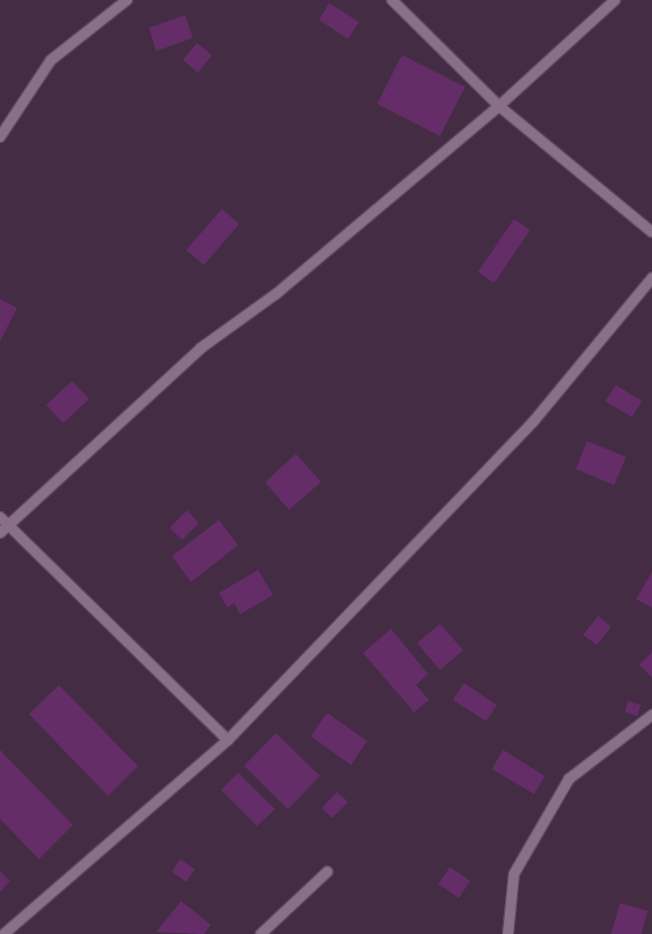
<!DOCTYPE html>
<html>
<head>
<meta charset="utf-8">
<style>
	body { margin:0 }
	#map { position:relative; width:652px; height:934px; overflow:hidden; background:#442d44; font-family:Figtree,sans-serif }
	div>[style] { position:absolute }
	.building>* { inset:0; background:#642d67 }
	.roads { filter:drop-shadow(1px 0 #5f4c60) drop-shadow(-1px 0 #5f4c60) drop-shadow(0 1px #5f4c60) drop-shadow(0 -1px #5f4c60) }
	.minor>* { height:10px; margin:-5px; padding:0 5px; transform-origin:5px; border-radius:5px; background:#896f89 }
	span { translate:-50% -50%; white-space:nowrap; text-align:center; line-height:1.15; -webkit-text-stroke:3px #442d44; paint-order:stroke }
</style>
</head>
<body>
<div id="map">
	<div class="building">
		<i style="clip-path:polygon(329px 3px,359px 22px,348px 39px,319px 20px)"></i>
		<i style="clip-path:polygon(185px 15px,193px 38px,156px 51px,149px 28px)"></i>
		<i style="clip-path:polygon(197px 43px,212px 55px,198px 73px,183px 60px)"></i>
		<i style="clip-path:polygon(402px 55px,465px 87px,440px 136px,377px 104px)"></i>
		<i style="clip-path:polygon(222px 209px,239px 224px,204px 265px,186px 250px)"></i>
		<i style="clip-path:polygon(514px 219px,530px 230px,494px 283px,478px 272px)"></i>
		<i style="clip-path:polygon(0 299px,17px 308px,0 341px)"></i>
		<i style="clip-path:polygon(72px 381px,89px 399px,63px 423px,46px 405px)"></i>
		<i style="clip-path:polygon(616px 385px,642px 401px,632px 417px,605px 401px)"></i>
		<i style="clip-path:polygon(587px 441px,626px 457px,614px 485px,576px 469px)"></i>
		<i style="clip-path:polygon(296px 454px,321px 482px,289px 510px,265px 482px)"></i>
		<i style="clip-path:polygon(187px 510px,199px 523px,182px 540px,170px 528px)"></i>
		<i style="clip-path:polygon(219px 520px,238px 545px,191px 582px,172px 556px)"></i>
		<i style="clip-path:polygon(258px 570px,273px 595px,240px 614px,234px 603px,227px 607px,219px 593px)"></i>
		<i style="clip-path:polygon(652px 572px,652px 608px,636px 599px)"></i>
		<i style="clip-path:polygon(598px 616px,611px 627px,597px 645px,583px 635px)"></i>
		<i style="clip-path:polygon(440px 624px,463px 650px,440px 670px,417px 643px)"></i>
		<i style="clip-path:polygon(391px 629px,428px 674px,416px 685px,429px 700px,414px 712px,363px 653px)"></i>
		<i style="clip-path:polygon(652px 652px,652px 677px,639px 665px)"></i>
		<i style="clip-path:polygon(464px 683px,497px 705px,486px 721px,453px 700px)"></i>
		<i style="clip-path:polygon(59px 685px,138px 766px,108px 796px,29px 714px)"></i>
		<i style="clip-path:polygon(628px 701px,641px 705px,637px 716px,625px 712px)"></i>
		<i style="clip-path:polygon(327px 713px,367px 741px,351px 765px,311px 736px)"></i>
		<i style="clip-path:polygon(276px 733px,320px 776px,288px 809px,244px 766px)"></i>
		<i style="clip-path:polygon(0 750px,73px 825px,39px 859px,0 819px)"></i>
		<i style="clip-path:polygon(503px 750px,545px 776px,534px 794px,492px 769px)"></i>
		<i style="clip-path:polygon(238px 773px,275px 809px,257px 826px,221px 790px)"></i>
		<i style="clip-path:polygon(337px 792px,348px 802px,332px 818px,322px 808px)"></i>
		<i style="clip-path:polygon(180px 859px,195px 869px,186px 882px,172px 872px)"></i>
		<i style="clip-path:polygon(450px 867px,470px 881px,459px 898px,438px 884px)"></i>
		<i style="clip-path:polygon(0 871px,10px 881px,0 892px)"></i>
		<i style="clip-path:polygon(181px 901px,211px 925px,204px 934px,156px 932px)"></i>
		<i style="clip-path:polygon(620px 903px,648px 911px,641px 934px,611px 934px)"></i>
	</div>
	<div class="roads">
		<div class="minor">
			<i style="left:392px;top:0;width:151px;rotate:44.7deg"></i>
			<i style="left:499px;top:106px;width:198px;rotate:39.5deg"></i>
			<i style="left:0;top:137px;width:92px;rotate:-56.5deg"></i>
			<i style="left:51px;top:60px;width:97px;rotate:-38.3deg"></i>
			<i style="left:0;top:517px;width:319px;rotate:44.4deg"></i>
			<i style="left:0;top:533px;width:273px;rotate:-42.6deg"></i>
			<i style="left:201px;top:348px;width:92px;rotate:-35.8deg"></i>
			<i style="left:276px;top:294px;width:292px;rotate:-40.1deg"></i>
			<i style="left:499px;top:106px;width:157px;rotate:-42.4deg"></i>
			<i style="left:4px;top:934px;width:296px;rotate:-40.9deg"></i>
			<i style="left:228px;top:740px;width:441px;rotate:-46.2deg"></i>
			<i style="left:533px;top:422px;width:187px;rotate:-50.4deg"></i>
			<i style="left:261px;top:934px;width:91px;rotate:-43.2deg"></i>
			<i style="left:508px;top:934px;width:60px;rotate:-84.3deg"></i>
			<i style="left:514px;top:874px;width:110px;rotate:-59.9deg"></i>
			<i style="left:569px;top:779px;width:105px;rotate:-37.6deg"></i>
		</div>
	</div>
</div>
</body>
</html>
